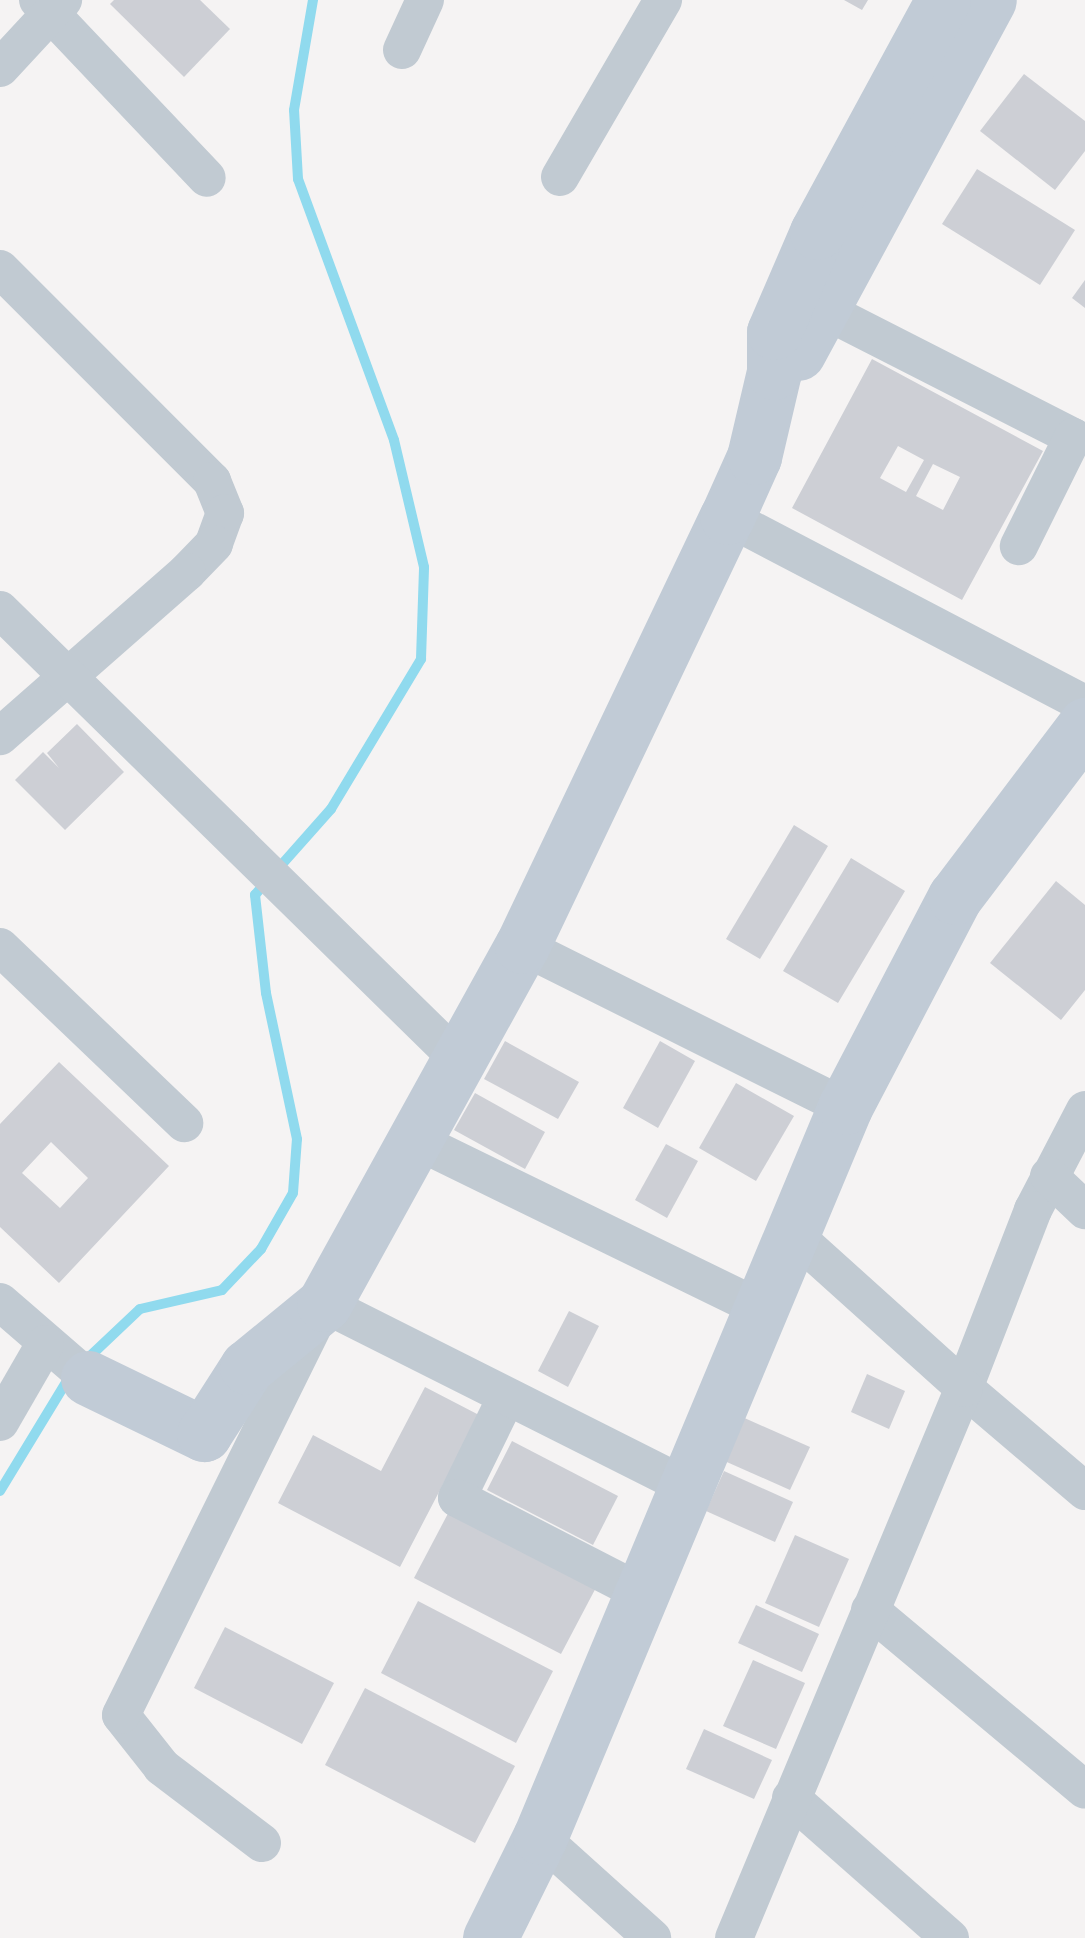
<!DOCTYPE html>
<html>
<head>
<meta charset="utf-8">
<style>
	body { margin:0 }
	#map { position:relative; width:1085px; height:1938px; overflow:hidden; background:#f5f3f3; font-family:Mulish,sans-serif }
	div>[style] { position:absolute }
	.stream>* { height:10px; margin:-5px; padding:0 5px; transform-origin:5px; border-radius:5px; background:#90daee }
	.building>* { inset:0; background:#cdcfd5 }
	.street>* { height:38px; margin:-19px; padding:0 19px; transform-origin:19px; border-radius:19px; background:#c1cad2 }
	.secondary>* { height:55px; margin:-27.5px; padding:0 27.5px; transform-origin:27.5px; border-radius:27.5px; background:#c1cbd6 }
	span { translate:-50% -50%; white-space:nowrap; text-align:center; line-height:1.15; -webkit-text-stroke:10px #fff; paint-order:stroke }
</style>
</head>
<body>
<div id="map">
	<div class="stream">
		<i style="left:276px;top:871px;width:83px;rotate:-48.4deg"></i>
		<i style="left:331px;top:809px;width:175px;rotate:-59deg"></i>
		<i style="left:421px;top:659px;width:92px;rotate:-88.1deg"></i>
		<i style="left:424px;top:567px;width:130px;rotate:-103.3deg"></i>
		<i style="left:394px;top:440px;width:278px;rotate:-110.2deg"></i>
		<i style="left:298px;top:179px;width:69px;rotate:-93.3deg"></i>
		<i style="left:294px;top:110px;width:112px;rotate:-80.2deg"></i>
		<i style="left:86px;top:1360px;width:74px;rotate:-43.4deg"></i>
		<i style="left:140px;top:1309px;width:84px;rotate:-13deg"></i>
		<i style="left:222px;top:1290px;width:57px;rotate:-46.4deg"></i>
		<i style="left:261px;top:1249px;width:64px;rotate:-60.3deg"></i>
		<i style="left:293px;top:1193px;width:54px;rotate:-85.8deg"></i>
		<i style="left:297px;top:1139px;width:149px;rotate:-102deg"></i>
		<i style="left:266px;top:993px;width:99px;rotate:-96.4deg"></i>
		<i style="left:255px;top:895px;width:16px;rotate:-50deg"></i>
		<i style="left:0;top:1491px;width:135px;rotate:-58.7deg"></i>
	</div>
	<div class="building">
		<i style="clip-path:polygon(114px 0,200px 0,230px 29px,184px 77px,110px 4px)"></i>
		<i style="clip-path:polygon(844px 0,868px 0,862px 10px)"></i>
		<i style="clip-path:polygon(1024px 74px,1085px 121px,1085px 151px,1055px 190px,980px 131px)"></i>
		<i style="clip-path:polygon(977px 169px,1075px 230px,1040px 285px,942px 224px)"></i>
		<i style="clip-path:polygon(1085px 280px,1085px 308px,1072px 298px)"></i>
		<i style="clip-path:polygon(evenodd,872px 359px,1043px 451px,962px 600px,792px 508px,872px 359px,898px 446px,924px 460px,906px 492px,880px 478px,898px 446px,872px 359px,933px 464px,960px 477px,943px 510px,916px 496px,933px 464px)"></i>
		<i style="clip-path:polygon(77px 724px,124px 772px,65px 830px,15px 780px,43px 752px,59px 768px,47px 753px)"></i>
		<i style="clip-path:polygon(794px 825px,828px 846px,760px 959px,726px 939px)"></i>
		<i style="clip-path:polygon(851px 858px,905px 891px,838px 1003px,783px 971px)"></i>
		<i style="clip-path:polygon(1056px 881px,1085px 905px,1085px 990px,1061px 1020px,990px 963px)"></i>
		<i style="clip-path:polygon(505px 1041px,579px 1082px,558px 1119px,484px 1079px)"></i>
		<i style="clip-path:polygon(660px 1041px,695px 1061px,658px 1128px,623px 1108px)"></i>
		<i style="clip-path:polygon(evenodd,59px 1062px,169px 1166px,59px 1283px,0 1227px,0 1124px,59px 1062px,51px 1142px,88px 1178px,60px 1208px,22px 1173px,51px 1142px)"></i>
		<i style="clip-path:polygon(736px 1083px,794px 1116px,756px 1181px,699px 1148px)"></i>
		<i style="clip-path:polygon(475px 1093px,545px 1132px,525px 1169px,454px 1130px)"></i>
		<i style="clip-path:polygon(666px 1144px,698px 1161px,667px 1218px,635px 1200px)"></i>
		<i style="clip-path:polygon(569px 1311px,599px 1326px,568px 1387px,538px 1371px)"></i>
		<i style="clip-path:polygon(867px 1374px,905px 1391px,889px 1429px,851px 1412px)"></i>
		<i style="clip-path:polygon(425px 1387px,479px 1415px,400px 1567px,278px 1503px,313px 1435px,381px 1471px)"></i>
		<i style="clip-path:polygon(740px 1416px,810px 1447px,790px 1490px,720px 1459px)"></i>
		<i style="clip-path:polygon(512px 1441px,618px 1496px,593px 1545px,487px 1490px)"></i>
		<i style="clip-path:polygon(724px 1471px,793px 1502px,775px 1542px,706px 1511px)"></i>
		<i style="clip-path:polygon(453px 1504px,600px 1580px,561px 1654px,414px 1578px)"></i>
		<i style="clip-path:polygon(795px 1535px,849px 1559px,819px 1627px,765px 1603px)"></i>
		<i style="clip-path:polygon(418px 1601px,553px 1671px,516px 1743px,381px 1673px)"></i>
		<i style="clip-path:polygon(756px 1605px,819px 1634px,802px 1672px,738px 1643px)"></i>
		<i style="clip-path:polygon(225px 1627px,334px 1683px,302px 1744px,194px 1688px)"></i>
		<i style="clip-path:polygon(753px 1660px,805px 1683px,776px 1749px,723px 1726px)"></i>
		<i style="clip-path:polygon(365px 1688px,515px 1766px,475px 1843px,325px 1765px)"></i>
		<i style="clip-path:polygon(704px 1729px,772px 1760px,754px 1799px,686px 1769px)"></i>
	</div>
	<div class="street">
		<i style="left:38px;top:0;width:245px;rotate:46.5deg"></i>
		<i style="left:402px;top:50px;width:55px;rotate:-65.3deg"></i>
		<i style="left:0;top:68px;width:93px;rotate:-47.2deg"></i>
		<i style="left:560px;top:177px;width:205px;rotate:-59.8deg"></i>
		<i style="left:0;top:269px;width:300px;rotate:45deg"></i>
		<i style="left:212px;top:481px;width:35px;rotate:68deg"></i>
		<i style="left:225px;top:513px;width:33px;rotate:110deg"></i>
		<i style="left:214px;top:544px;width:39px;rotate:134deg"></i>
		<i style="left:187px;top:572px;width:249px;rotate:138.7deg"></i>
		<i style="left:824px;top:310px;width:280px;rotate:27deg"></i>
		<i style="left:1073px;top:437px;width:122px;rotate:116.4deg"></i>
		<i style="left:727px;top:517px;width:404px;rotate:27.6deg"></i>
		<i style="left:0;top:610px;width:637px;rotate:44.43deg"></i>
		<i style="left:522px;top:946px;width:361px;rotate:26.5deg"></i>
		<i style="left:0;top:947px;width:255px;rotate:43.7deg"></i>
		<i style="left:1085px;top:1110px;width:113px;rotate:117.5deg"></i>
		<i style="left:1033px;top:1210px;width:191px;rotate:111.2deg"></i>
		<i style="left:964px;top:1388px;width:159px;rotate:40.4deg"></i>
		<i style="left:413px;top:1139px;width:386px;rotate:26deg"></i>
		<i style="left:1049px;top:1176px;width:50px;rotate:43.4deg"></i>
		<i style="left:0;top:1302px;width:116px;rotate:40.8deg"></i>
		<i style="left:505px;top:1400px;width:109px;rotate:116.1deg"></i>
		<i style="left:457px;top:1498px;width:208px;rotate:27.2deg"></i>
		<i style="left:0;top:1422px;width:90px;rotate:-60deg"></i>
		<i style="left:870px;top:1610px;width:280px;rotate:39.9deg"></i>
		<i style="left:791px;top:1798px;width:212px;rotate:41.4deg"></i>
		<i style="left:540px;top:1837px;width:151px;rotate:42deg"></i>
		<i style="left:262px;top:1843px;width:126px;rotate:-142.8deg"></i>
		<i style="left:162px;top:1767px;width:66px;rotate:-128.3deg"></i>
		<i style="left:121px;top:1715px;width:458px;rotate:-63.7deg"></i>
		<i style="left:324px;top:1304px;width:407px;rotate:26.7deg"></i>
		<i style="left:734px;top:1938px;width:596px;rotate:-67.31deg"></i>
		<i style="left:964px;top:1388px;width:230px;rotate:-138deg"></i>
	</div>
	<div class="secondary">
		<i style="left:798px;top:353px;width:401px;rotate:-61.6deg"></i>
		<i style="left:88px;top:1378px;width:129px;rotate:25.8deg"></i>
		<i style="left:204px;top:1434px;width:80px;rotate:-57.3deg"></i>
		<i style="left:247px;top:1367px;width:99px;rotate:-39.3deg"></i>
		<i style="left:324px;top:1304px;width:409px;rotate:-61.1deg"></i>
		<i style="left:522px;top:946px;width:475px;rotate:-64.5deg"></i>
		<i style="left:727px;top:517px;width:66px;rotate:-65.8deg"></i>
		<i style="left:754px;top:457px;width:87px;rotate:-76.8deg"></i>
		<i style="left:774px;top:372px;width:40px;rotate:-90deg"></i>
		<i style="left:774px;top:332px;width:109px;rotate:-66.7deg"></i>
		<i style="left:817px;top:232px;width:264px;rotate:-61.5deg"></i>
		<i style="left:490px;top:1938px;width:113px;rotate:-63.7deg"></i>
		<i style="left:540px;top:1837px;width:791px;rotate:-67.32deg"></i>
		<i style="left:845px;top:1107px;width:237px;rotate:-62.4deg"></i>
		<i style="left:955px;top:897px;width:216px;rotate:-52.9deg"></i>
	</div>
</div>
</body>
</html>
